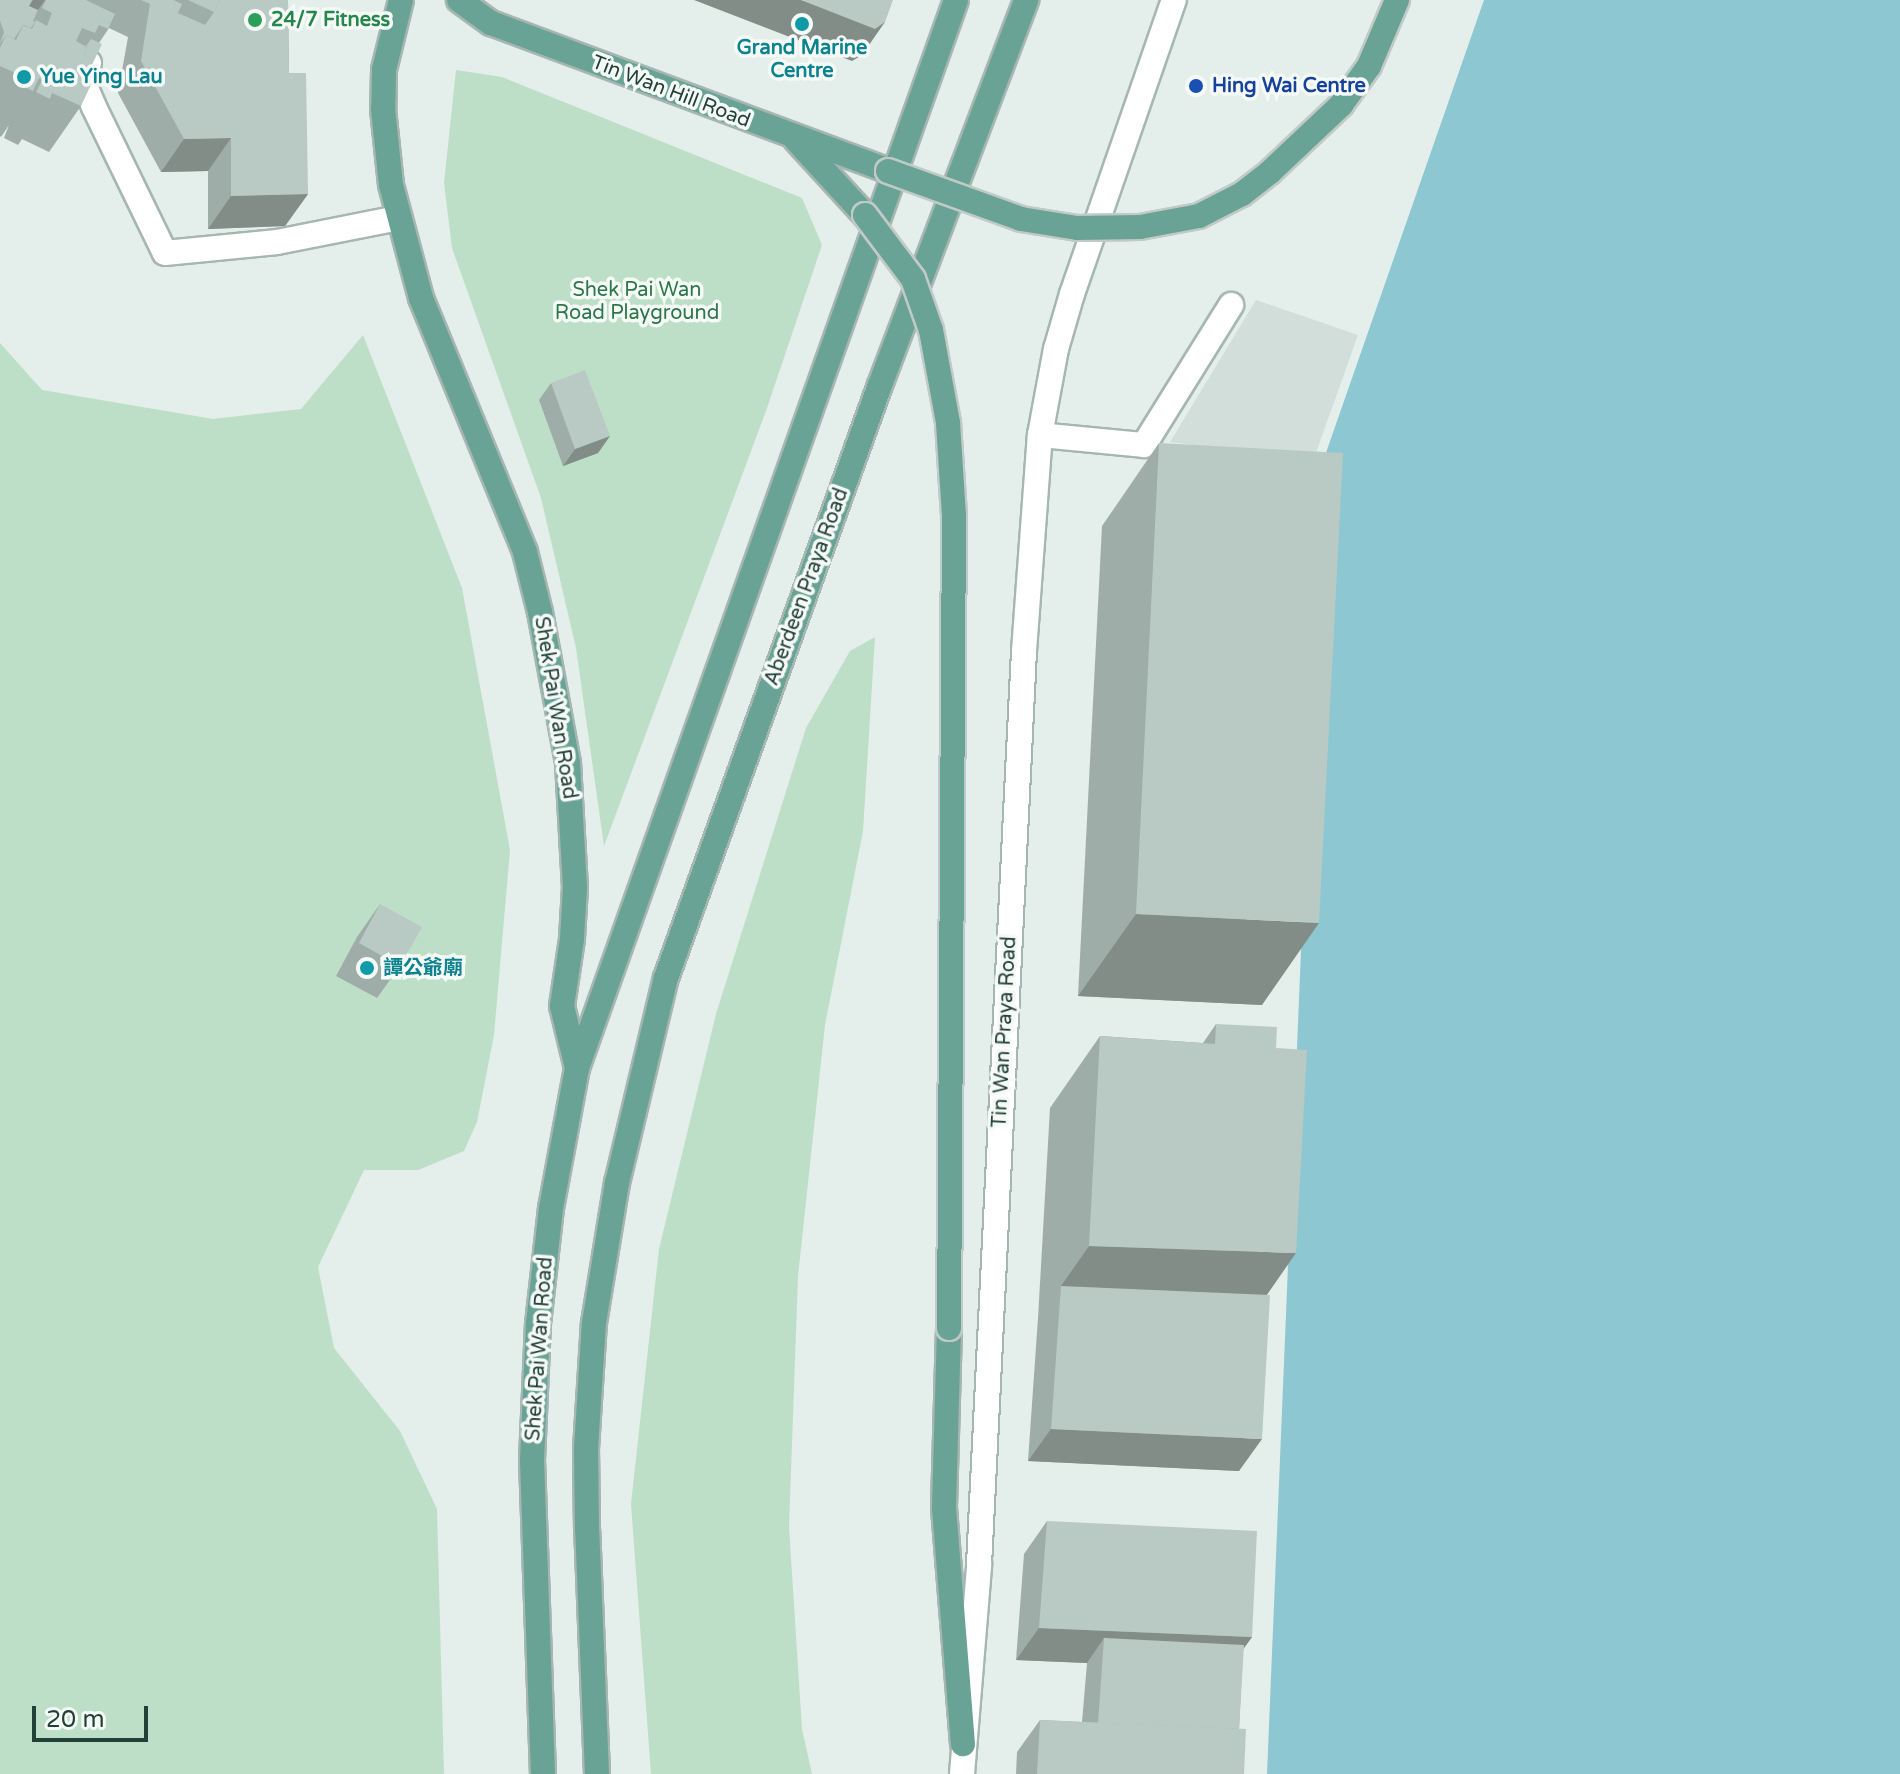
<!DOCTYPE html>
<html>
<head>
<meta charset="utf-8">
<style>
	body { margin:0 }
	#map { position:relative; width:1900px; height:1774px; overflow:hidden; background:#e4eeea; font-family:"Varela Round","Noto Sans TC",sans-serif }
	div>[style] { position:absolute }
	.built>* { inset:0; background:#d2ded9 }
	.green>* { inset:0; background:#bddfc7 }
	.water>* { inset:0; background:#8dc7d2 }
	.roads { filter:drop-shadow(2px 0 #a6b6b1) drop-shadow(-2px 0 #a6b6b1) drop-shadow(0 2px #a6b6b1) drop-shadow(0 -2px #a6b6b1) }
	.minor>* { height:24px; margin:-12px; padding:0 12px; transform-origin:12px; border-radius:12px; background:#fff }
	.major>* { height:24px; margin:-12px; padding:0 12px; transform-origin:12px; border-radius:12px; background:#69a395 }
	.bridges { filter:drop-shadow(2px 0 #c1cac7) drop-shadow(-2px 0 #c1cac7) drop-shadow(0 2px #c1cac7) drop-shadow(0 -2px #c1cac7) }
	.major-bridge>* { height:24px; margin:-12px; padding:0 12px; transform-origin:12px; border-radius:12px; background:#69a395 }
	.wall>* { inset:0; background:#9fada8 }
	.shaded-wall>* { inset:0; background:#828d88 }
	.building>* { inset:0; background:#b9c9c3 }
	.dots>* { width:22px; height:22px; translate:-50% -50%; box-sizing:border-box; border:4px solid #f5faf7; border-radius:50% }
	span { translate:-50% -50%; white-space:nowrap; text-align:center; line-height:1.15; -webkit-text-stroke:7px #f5faf7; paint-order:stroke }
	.leisure-label { font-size:20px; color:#27864d; font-weight:700 }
	.left { translate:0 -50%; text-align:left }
	.culture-label { font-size:20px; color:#0d838f; font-weight:700 }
	.transit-label { font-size:20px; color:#164399; font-weight:700 }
	.street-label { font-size:20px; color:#234038 }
	.park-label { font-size:20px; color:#2d774a }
	.scale { position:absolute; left:32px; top:1706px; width:116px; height:36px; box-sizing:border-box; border:4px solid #234038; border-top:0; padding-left:10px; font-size:24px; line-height:28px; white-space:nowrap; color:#234038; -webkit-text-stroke:6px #f5faf7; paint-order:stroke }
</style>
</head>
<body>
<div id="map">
	<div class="built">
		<i style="clip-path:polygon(1256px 300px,1358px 335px,1313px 461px,1170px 442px)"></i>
	</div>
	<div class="green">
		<i style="clip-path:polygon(456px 70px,502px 77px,802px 198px,822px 245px,766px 411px,604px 846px,576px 648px,541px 498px,452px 248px,444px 183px)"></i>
		<i style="clip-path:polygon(363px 335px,462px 588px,510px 850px,494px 1035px,477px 1122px,464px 1151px,418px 1170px,364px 1170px,318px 1267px,334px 1348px,400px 1431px,437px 1509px,444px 1774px,0 1774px,0 343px,42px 390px,213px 419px,301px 409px)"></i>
		<i style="clip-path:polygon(875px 637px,863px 831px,825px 1025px,798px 1276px,789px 1527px,802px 1729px,812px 1774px,651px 1774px,631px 1504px,659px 1249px,716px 1014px,806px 728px,850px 651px)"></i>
	</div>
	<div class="water">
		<i style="clip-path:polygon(1484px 0,1900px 0,1900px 1774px,1267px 1774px,1321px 467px)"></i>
	</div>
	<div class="roads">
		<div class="minor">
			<i style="left:89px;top:63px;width:19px;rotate:108deg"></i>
			<i style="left:83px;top:81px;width:28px;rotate:67deg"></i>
			<i style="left:94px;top:107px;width:162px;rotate:64.1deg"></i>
			<i style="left:165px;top:253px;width:113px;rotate:-5.6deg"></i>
			<i style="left:277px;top:242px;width:123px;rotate:-11.2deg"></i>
			<i style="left:1040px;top:435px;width:104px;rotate:5.5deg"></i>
			<i style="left:1144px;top:445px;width:165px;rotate:-58.1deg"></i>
			<i style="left:962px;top:1774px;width:210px;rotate:-85.3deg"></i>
			<i style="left:979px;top:1565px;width:915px;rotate:-87.18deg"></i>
			<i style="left:1024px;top:651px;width:217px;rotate:-85.8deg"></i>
			<i style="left:1040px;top:435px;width:87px;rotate:-79.5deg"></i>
			<i style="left:1056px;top:349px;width:57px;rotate:-73.8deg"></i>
			<i style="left:1072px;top:294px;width:311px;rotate:-70.9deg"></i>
		</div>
		<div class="major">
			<i style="left:401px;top:0;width:72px;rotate:103.7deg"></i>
			<i style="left:384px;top:70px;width:39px;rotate:91deg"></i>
			<i style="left:383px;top:109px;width:76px;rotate:84deg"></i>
			<i style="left:391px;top:185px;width:117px;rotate:75.1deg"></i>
			<i style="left:421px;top:298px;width:274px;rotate:67.7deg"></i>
			<i style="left:525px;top:552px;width:62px;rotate:76deg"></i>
			<i style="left:540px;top:612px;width:154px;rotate:79.5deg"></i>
			<i style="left:568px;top:763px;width:124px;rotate:86.8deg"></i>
			<i style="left:575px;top:887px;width:52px;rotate:93.3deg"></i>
			<i style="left:572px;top:939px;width:68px;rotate:98.5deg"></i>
			<i style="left:562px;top:1006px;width:64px;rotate:76.4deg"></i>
			<i style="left:577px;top:1068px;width:142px;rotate:100.5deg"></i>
			<i style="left:551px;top:1208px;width:116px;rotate:96.4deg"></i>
			<i style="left:538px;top:1323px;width:137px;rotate:92.5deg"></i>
			<i style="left:532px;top:1460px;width:314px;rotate:88deg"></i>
			<i style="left:459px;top:0;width:39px;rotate:36deg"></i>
			<i style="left:491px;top:23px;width:424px;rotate:20.4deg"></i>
			<i style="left:796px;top:140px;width:102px;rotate:47.4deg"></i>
			<i style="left:577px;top:1068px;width:1133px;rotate:-70.46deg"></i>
			<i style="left:949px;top:1328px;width:180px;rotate:91.6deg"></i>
			<i style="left:944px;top:1508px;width:237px;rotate:85.4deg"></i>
			<i style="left:597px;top:1774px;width:244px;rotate:-92.3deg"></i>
			<i style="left:587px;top:1530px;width:81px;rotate:-90.7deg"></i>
			<i style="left:586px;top:1449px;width:126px;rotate:-86.4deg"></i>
			<i style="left:594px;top:1323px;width:142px;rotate:-80.7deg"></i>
			<i style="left:617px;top:1183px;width:211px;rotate:-76.6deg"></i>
			<i style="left:666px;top:978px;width:630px;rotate:-70.16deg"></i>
			<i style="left:880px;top:385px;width:412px;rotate:-69.2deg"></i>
		</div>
	</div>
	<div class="bridges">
		<div class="major-bridge">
			<i style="left:888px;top:171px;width:141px;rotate:19.8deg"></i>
			<i style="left:1021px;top:219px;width:57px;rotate:9.1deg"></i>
			<i style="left:1077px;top:228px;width:63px;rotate:-0.9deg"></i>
			<i style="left:1140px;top:227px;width:60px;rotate:-10.6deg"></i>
			<i style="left:1199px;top:216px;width:48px;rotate:-27.1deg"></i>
			<i style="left:1242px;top:194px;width:36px;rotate:-38deg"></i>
			<i style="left:1270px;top:172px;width:98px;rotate:-43.3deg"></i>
			<i style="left:1341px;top:105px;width:48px;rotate:-54.3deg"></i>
			<i style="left:1369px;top:66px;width:72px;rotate:-67deg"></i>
			<i style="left:865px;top:215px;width:80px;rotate:53.1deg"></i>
			<i style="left:913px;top:279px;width:54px;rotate:70.6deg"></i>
			<i style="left:931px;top:330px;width:95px;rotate:79.6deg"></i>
			<i style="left:948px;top:423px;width:92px;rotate:86.3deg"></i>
			<i style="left:954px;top:515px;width:813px;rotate:90.35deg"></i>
		</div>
	</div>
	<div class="wall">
		<i style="clip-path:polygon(0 0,288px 0,289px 73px,308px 194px,285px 226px,208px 229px,208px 171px,161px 172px,118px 93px,128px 37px,109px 28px,99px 43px,88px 73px,81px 106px,49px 152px,22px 139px,18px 145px,4px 138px,9px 125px,1px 137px,0 136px)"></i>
		<i style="clip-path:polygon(551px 383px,610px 436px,598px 453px,563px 466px,539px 400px)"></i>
		<i style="clip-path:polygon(1159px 443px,1262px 1005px,1078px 996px,1102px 526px)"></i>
		<i style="clip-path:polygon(380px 904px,400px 966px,377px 998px,336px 976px,357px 937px)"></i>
		<i style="clip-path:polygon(1216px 1024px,1267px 1295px,1239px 1471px,1028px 1461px,1038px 1318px,1050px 1108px,1100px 1036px,1203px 1043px)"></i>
		<i style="clip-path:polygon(1047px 1521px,1252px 1637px,1243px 1649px,1239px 1729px,1244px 1774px,1016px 1774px,1017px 1752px,1040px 1720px,1082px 1722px,1087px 1663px,1016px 1660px,1024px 1554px)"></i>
	</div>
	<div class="shaded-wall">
		<i style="clip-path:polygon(33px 0,45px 0,17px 40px,23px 25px,6px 38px)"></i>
		<i style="clip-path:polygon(694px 0,801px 0,885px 22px,862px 55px,852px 61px)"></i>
		<i style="clip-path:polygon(231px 138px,208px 171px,161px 172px,184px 139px)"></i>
		<i style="clip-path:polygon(308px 194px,285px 226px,208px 229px,231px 196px)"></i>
		<i style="clip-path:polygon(610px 436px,598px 453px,563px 466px,575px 449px)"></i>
		<i style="clip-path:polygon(1136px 914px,1319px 923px,1262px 1005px,1078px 996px)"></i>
		<i style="clip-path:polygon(1089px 1246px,1296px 1253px,1246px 1325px,1061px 1286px)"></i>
		<i style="clip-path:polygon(1051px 1429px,1262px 1439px,1239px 1471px,1028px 1461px)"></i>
		<i style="clip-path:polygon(1039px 1628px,1252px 1637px,1229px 1669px,1104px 1638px,1087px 1663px,1016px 1660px)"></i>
	</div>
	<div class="building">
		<i style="clip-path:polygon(0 0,32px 0,29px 6px,38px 10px,33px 21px,35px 22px,31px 28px,23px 25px,14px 39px,6px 35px,0 44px,4px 32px,0 21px)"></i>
		<i style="clip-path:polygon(46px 0,86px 0,115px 14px,108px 29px,99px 25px,95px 33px,82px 28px,76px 41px,87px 47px,84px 55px,93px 59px,87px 72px,95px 76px,81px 106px,52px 93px,50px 99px,36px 92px,42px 80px,39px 78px,33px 91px,19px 84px,22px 76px,0 66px,0 48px,6px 35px,16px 40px,23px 25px,32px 29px,36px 20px,47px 26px,52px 13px,42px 8px)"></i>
		<i style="clip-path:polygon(141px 0,173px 0,182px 4px,178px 13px,205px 25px,214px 12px,220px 0,288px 0,289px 73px,306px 73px,308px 194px,231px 196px,231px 138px,184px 139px,141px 61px,150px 4px)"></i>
		<i style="clip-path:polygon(188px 0,220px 0,214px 12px)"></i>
		<i style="clip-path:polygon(801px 0,893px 0,885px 22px,875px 29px)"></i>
		<i style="clip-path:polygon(91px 39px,102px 44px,88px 73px,87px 72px,93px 59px,84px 55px,87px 47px,86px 46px)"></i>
		<i style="clip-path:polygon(585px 370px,610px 436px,575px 449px,551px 383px)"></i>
		<i style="clip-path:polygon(1159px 443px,1343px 453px,1319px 923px,1136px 914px)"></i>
		<i style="clip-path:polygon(380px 904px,422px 927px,400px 966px,359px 943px)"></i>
		<i style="clip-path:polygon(1216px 1024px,1277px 1027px,1276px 1048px,1307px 1050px,1296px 1253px,1089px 1246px,1100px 1036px,1215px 1044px)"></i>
		<i style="clip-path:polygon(1061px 1286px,1270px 1295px,1262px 1439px,1051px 1429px)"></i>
		<i style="clip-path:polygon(1047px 1521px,1257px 1531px,1252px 1637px,1039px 1628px)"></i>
		<i style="clip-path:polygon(1104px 1638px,1244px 1645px,1239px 1729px,1098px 1723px)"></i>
		<i style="clip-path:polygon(1040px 1720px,1246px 1729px,1244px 1774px,1037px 1774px)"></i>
	</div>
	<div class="dots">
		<i style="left:255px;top:20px;background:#2e9e5b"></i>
		<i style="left:802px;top:24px;background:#0f9aa8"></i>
		<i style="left:24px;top:77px;background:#0f9aa8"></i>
		<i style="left:1196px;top:86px;background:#1a4fb4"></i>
		<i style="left:367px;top:968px;background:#0f9aa8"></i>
	</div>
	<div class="leisure-label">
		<span class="left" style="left:271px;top:20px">24/7 Fitness</span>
	</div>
	<div class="culture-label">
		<span style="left:802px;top:60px">Grand Marine<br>Centre</span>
		<span class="left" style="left:40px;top:77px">Yue Ying Lau</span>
		<span class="left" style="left:383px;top:968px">譚公爺廟</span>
	</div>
	<div class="transit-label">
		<span class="left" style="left:1212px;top:86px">Hing Wai Centre</span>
	</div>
	<div class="street-label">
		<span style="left:671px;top:92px;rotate:21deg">Tin Wan Hill Road</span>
		<span style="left:807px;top:587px;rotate:-70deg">Aberdeen Praya Road</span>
		<span style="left:555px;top:708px;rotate:81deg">Shek Pai Wan Road</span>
		<span style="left:1005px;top:1032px;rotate:-87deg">Tin Wan Praya Road</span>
		<span style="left:540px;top:1349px;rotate:-86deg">Shek Pai Wan Road</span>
	</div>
	<div class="park-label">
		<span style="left:637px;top:302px">Shek Pai Wan<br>Road Playground</span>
	</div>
	<div class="scale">20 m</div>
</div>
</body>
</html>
